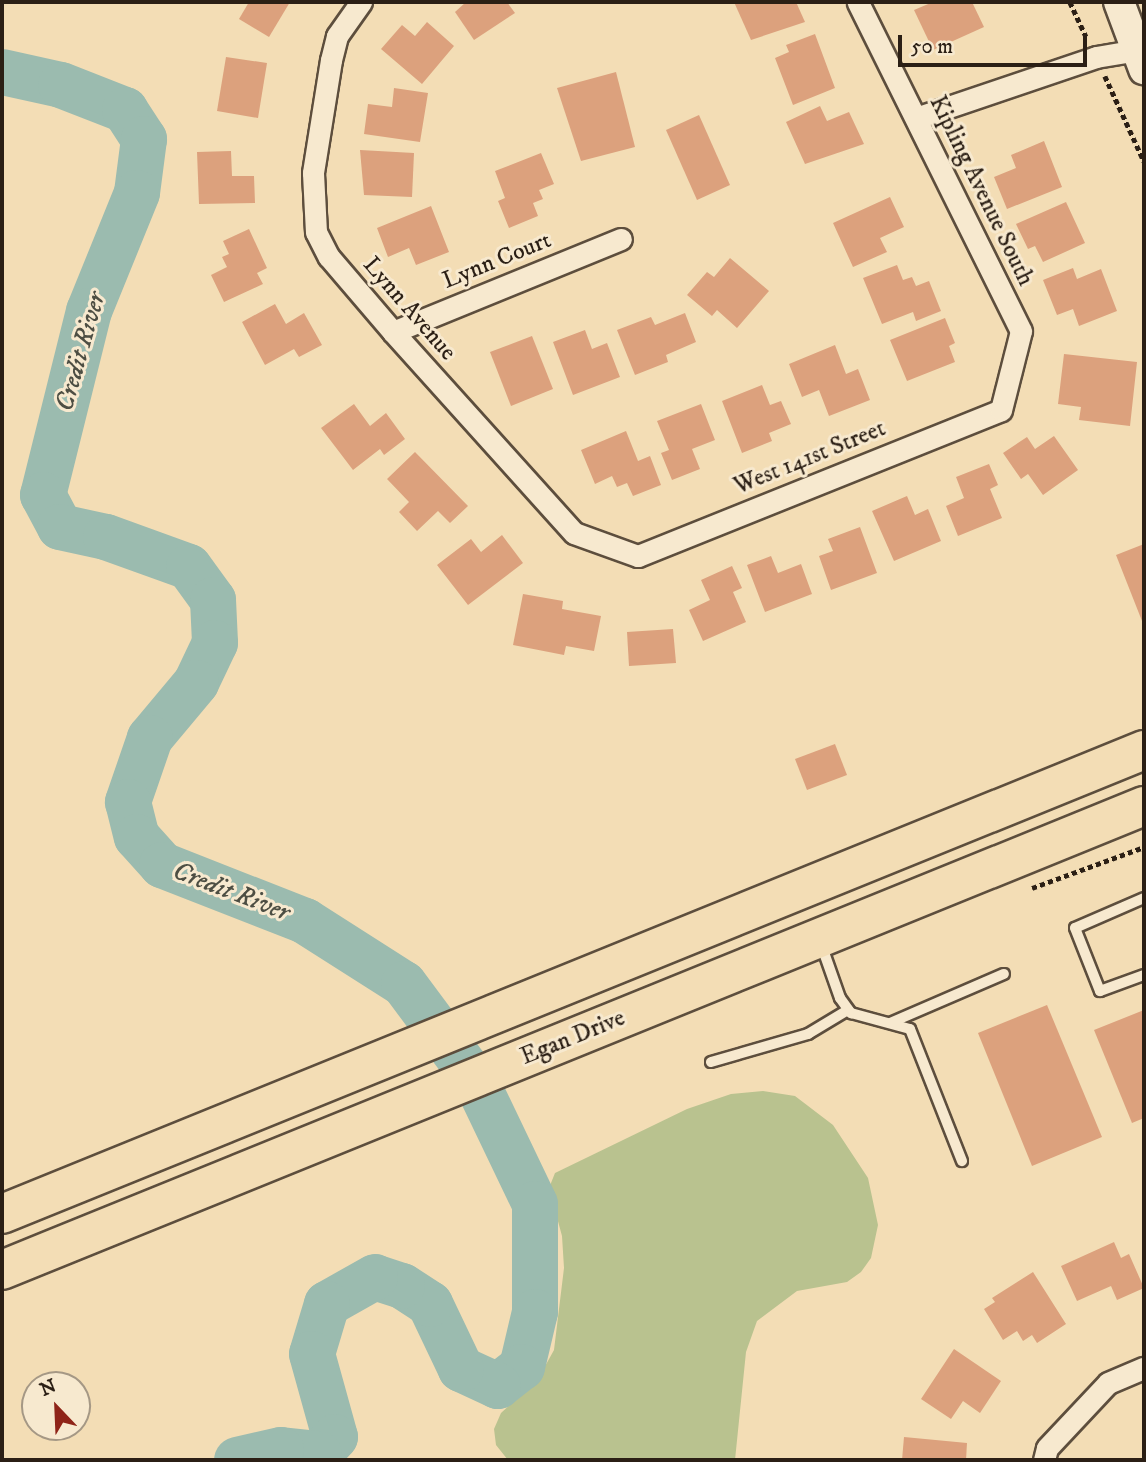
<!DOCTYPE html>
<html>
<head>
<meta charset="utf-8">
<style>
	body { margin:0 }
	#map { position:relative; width:1146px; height:1462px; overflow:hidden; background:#f3ddb5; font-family:"IM FELL DW Pica",serif }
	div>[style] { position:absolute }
	.green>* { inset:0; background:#b9c28f }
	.river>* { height:46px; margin:-23px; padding:0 23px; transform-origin:23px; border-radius:23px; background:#9bbbaf }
	.building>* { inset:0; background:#dca17d }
	.path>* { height:4.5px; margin-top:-2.25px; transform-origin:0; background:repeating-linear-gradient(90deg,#2b1f15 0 5px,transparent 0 8.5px) }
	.roads { filter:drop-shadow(2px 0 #5d4e3d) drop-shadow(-2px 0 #5d4e3d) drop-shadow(0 2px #5d4e3d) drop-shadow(0 -2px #5d4e3d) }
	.lane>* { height:10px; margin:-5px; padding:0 5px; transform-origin:5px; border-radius:5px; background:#f7e9cf }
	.street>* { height:21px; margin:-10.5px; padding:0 10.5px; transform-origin:10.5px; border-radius:10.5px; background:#f7e9cf }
	.secondary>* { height:30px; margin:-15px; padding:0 15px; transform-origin:15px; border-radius:15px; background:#f7e9cf }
	.highway>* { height:38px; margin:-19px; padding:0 19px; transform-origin:19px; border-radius:19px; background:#f3ddb5 }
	span { translate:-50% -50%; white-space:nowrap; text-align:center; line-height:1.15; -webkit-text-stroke:6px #f7e9cf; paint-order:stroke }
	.street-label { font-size:24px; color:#2b1f15 }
	.water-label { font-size:26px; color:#4d4e43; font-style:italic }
	.frame { position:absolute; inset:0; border:4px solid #2b1f15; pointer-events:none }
	.north { position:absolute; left:21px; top:1371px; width:70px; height:70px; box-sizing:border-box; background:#f7e9cf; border:2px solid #a59885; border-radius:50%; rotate:337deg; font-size:19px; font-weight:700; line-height:28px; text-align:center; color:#2b1f15 }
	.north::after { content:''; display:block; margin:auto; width:24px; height:32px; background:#8f2418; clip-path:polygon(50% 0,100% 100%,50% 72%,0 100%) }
	.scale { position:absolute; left:898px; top:35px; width:189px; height:32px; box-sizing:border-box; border:4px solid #2b1f15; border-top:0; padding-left:9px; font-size:21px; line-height:24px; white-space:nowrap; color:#2b1f15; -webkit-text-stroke:5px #f7e9cf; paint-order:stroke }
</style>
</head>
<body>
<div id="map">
	<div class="green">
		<i style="clip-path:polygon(763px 1091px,795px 1096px,833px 1125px,868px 1178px,878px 1225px,871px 1258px,861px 1272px,847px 1282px,797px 1291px,757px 1321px,746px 1352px,735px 1460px,508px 1460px,496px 1445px,494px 1429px,501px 1413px,538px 1379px,554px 1350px,564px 1268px,562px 1236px,549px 1188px,555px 1173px,687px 1109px,731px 1094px)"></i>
	</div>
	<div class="river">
		<i style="left:2px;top:72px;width:60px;rotate:12.4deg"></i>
		<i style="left:61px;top:85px;width:69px;rotate:21.3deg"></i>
		<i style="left:125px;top:110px;width:35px;rotate:57deg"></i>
		<i style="left:144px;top:139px;width:54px;rotate:97.4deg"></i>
		<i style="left:137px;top:193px;width:127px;rotate:112.1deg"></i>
		<i style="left:89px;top:311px;width:190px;rotate:104deg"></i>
		<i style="left:43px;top:495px;width:36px;rotate:62deg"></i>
		<i style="left:60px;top:527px;width:47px;rotate:12.3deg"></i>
		<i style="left:106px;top:537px;width:88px;rotate:19.9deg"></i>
		<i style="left:189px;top:567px;width:41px;rotate:54deg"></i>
		<i style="left:213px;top:600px;width:43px;rotate:87.3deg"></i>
		<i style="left:215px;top:643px;width:44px;rotate:115.4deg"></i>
		<i style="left:196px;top:683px;width:72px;rotate:129.9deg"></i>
		<i style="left:150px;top:738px;width:68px;rotate:109deg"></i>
		<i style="left:128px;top:802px;width:36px;rotate:76deg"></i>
		<i style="left:137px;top:837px;width:38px;rotate:48deg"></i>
		<i style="left:162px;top:865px;width:154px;rotate:21.4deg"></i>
		<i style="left:305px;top:921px;width:117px;rotate:32.5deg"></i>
		<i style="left:404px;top:984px;width:121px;rotate:53.4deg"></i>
		<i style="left:476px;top:1081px;width:136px;rotate:64.4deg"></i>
		<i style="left:535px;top:1204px;width:108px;rotate:90deg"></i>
		<i style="left:535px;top:1312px;width:57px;rotate:103.3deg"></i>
		<i style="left:522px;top:1367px;width:31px;rotate:142deg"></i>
		<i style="left:498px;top:1386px;width:41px;rotate:-155.3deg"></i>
		<i style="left:461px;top:1369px;width:72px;rotate:-115.5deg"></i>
		<i style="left:430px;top:1304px;width:33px;rotate:-147deg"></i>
		<i style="left:402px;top:1286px;width:28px;rotate:-162deg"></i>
		<i style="left:375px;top:1277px;width:55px;rotate:150.6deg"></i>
		<i style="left:327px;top:1304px;width:52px;rotate:106.7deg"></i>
		<i style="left:312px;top:1354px;width:86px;rotate:74.5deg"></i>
		<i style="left:335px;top:1437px;width:23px;rotate:133deg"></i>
		<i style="left:319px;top:1454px;width:38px;rotate:-174deg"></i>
		<i style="left:281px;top:1450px;width:45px;rotate:167.2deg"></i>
	</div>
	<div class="building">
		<i style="clip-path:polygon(249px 2px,290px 2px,269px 37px,239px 19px)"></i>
		<i style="clip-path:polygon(466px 2px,507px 2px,515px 13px,474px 40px,455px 12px)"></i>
		<i style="clip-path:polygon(734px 2px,796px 2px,805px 22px,751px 40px)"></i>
		<i style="clip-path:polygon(933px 2px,972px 2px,984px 27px,933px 50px,914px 10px)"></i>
		<i style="clip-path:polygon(427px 22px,454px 46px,422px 84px,381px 49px,402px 25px,415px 36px)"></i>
		<i style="clip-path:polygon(815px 34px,835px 88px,793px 105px,775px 58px,789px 52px,786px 45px)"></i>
		<i style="clip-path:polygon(226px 57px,267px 63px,258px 118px,217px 111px)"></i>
		<i style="clip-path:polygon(616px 72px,635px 147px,581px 161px,557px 88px)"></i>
		<i style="clip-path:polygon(394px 88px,428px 93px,420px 142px,364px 134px,368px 104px,392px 107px)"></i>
		<i style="clip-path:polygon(820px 106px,827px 121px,849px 112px,864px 144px,805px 164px,786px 122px)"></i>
		<i style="clip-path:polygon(699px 115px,730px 185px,697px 200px,666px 130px)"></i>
		<i style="clip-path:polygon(1044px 141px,1062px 187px,1007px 209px,994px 177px,1016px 168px,1011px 155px)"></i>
		<i style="clip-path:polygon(360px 150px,414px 153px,412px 197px,364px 195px)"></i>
		<i style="clip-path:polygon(231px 151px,232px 176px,254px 176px,255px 203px,199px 204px,197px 152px)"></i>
		<i style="clip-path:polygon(541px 153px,554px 184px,539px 190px,543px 199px,533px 203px,538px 216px,509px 228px,498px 201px,505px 198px,495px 171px)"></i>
		<i style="clip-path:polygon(890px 197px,904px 227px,880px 238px,887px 252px,853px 267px,833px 223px)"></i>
		<i style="clip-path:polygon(1066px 202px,1085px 243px,1043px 262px,1035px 246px,1028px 249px,1016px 224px)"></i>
		<i style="clip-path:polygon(431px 206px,449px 252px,416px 265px,409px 248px,388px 257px,377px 228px)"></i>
		<i style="clip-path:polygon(249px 229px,267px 268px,257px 273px,263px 284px,224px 302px,211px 275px,227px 267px,222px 257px,229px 254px,223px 241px)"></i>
		<i style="clip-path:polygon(730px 258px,769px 291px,737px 328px,717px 310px,712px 316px,687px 295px,707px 272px,714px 277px)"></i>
		<i style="clip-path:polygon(897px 265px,903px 280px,912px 277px,916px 286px,929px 281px,941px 311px,916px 321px,913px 312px,882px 324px,863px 278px)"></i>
		<i style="clip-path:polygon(1073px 268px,1077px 279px,1101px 269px,1117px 311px,1079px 326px,1073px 309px,1057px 315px,1043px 280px)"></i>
		<i style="clip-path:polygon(275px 304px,286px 324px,304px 313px,322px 345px,299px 357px,294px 349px,265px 365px,242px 322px)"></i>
		<i style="clip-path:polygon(685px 313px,696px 342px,666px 355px,668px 362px,635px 375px,617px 330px,651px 317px,655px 325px)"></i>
		<i style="clip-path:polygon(945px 318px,955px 343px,949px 346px,955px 362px,907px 381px,890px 340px)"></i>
		<i style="clip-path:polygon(585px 330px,592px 349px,607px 343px,620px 377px,573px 395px,553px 342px)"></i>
		<i style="clip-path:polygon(532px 336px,553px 389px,511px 406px,490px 352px)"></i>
		<i style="clip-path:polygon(835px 345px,846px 374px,858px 369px,870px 400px,829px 416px,819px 390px,802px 397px,789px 364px)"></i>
		<i style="clip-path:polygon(1064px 354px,1137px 362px,1130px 426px,1079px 420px,1081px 407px,1058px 404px)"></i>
		<i style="clip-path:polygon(762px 385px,770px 405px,781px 401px,791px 424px,769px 433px,772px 441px,742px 453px,722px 401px)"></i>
		<i style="clip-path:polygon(354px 404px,370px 426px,386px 413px,405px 439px,384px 455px,380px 449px,353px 470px,321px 428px)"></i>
		<i style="clip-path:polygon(701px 404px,715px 440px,692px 449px,700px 469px,672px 480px,661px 453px,669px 450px,657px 421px)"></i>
		<i style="clip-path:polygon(626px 431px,638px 461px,650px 456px,661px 485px,633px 496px,627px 483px,617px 487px,612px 476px,595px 484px,581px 450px)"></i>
		<i style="clip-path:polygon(1054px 436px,1078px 470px,1043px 495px,1028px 474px,1021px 479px,1003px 453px,1027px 437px,1035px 449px)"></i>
		<i style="clip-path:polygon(415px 452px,468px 506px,450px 523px,438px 511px,417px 531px,399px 512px,409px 502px,387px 479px)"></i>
		<i style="clip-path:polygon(989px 464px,998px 485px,990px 489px,1002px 518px,958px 536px,946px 506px,964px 498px,956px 477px)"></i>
		<i style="clip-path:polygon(907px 496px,915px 515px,928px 509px,941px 541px,894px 561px,872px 511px)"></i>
		<i style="clip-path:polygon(860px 527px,877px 573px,831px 590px,819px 556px,833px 551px,828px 539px)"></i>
		<i style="clip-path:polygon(502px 535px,523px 563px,468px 605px,437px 565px,471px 539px,481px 552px)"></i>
		<i style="clip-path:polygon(1144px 544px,1144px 620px,1142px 621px,1116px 555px)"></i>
		<i style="clip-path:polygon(771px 556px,778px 573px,801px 564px,812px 594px,765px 612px,747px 565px)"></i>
		<i style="clip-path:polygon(732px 566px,742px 588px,733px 592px,746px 622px,703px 641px,689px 610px,710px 600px,701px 580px)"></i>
		<i style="clip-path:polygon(523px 594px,563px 601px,562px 609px,601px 616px,594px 651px,566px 646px,564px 655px,513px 645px)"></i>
		<i style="clip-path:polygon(673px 629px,676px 663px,629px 666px,627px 632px)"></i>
		<i style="clip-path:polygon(835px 744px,847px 775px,807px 790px,795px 759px)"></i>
		<i style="clip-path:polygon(1047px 1005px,1102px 1137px,1032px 1166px,978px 1033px)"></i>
		<i style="clip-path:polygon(1144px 1010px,1144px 1118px,1132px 1123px,1094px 1030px)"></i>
		<i style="clip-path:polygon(1114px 1242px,1121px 1258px,1129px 1254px,1144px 1288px,1117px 1300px,1111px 1286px,1077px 1301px,1061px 1266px)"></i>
		<i style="clip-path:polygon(1033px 1272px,1066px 1324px,1037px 1343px,1032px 1335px,1023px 1341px,1017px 1331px,1003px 1340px,984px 1309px,995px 1302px,992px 1298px)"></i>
		<i style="clip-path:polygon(954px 1349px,1001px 1381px,980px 1413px,963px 1401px,951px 1419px,921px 1399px)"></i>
		<i style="clip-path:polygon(904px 1437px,967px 1443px,966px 1460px,902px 1460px)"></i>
	</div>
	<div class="path">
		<i style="left:1070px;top:2px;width:38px;rotate:65deg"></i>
		<i style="left:1105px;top:76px;width:94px;rotate:65.4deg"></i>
		<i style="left:1032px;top:888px;width:119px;rotate:-20.1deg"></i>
	</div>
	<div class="roads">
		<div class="lane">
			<i style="left:1144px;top:898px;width:75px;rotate:156.5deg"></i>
			<i style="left:1075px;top:928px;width:68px;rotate:68.4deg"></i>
			<i style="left:1100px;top:991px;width:47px;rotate:-20deg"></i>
			<i style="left:821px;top:944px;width:57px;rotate:70.6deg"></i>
			<i style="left:840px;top:998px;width:19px;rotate:54deg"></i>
			<i style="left:851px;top:1013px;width:61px;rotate:15.2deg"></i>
			<i style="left:910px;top:1029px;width:142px;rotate:68.5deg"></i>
			<i style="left:890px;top:1023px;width:124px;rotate:-23.3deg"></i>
			<i style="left:711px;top:1062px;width:101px;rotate:-16.1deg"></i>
			<i style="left:808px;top:1034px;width:47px;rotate:-31deg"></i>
		</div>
		<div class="street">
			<i style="left:361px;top:2px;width:42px;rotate:125.2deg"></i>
			<i style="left:337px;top:36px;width:25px;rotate:104deg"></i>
			<i style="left:331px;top:60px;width:114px;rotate:99.1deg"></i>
			<i style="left:313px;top:173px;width:59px;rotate:87.1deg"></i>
			<i style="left:316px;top:232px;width:28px;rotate:63deg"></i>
			<i style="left:329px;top:257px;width:99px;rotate:49.5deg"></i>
			<i style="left:393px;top:332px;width:270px;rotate:48deg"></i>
			<i style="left:574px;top:533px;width:68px;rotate:19.8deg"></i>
			<i style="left:638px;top:556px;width:391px;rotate:-21.9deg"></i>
			<i style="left:1001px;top:410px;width:81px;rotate:-75.8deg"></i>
			<i style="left:1021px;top:331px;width:367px;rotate:-116.4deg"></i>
			<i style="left:916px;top:118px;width:190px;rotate:-18.7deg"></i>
			<i style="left:1096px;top:57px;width:43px;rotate:-9.5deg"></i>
			<i style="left:393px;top:332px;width:246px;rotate:-22.2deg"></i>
			<i style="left:1044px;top:1460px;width:12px;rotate:-76deg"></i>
			<i style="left:1047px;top:1448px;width:89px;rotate:-46.8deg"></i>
			<i style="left:1108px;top:1383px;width:39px;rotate:-23deg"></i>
		</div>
		<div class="secondary">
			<i style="left:1119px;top:2px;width:72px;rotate:69.5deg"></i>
		</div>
		<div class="highway">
			<i style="left:2px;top:1214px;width:1233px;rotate:-22.11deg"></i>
			<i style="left:2px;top:1270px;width:1233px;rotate:-22.11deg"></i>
		</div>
	</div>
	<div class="street-label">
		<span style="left:981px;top:191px;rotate:64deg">Kipling Avenue South</span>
		<span style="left:497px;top:261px;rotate:-22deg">Lynn Court</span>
		<span style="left:409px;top:309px;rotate:49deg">Lynn Avenue</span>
		<span style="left:810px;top:458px;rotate:-22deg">West 141st Street</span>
		<span style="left:573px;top:1038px;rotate:-22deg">Egan Drive</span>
	</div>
	<div class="water-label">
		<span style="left:81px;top:352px;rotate:-74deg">Credit River</span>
		<span style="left:231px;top:892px;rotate:21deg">Credit River</span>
	</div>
	<div class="frame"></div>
	<div class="north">N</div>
	<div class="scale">50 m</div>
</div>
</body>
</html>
